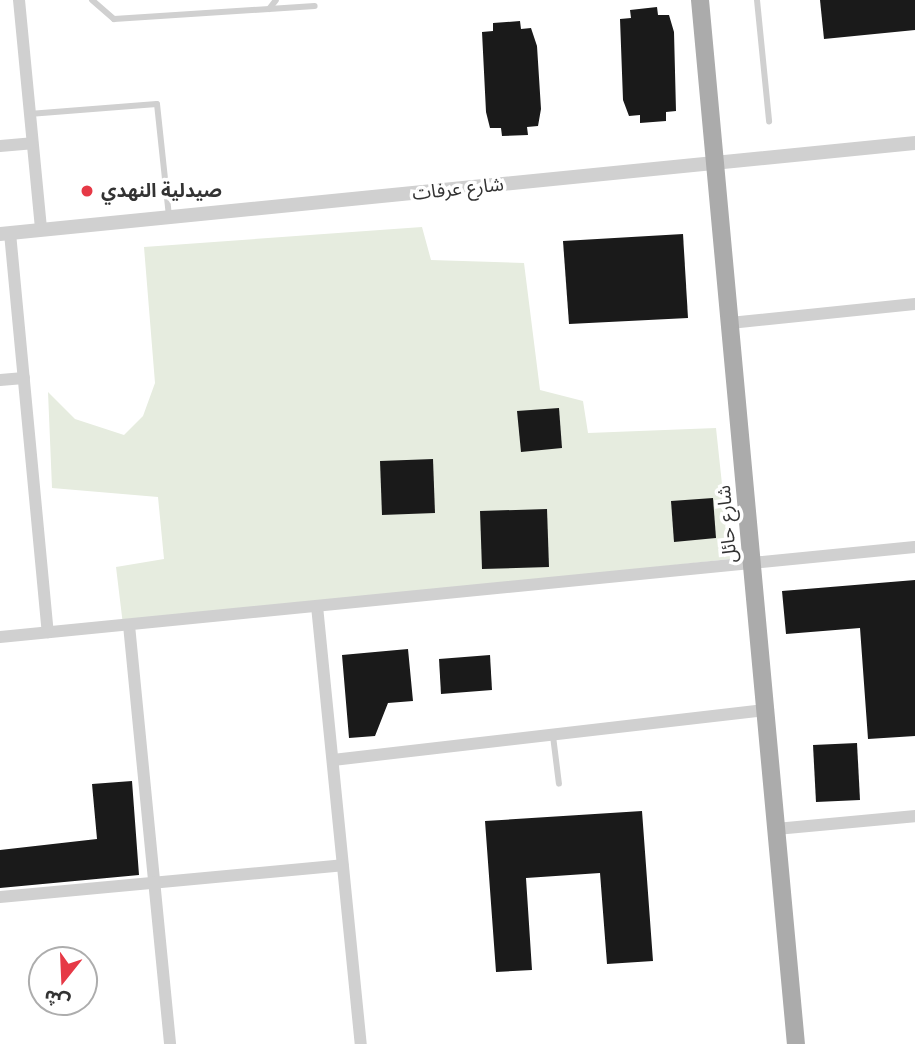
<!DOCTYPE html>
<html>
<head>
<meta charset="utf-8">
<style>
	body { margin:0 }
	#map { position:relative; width:915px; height:1044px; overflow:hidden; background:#fff; font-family:Inter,"Noto Sans Arabic",sans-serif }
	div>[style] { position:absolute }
	.green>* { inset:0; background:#e6ecdf }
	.building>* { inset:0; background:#1a1a1a }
	.service>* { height:6px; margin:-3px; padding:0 3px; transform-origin:3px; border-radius:3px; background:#d0d0d0 }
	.minor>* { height:12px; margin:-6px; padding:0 6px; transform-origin:6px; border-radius:6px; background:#d0d0d0 }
	.tertiary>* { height:14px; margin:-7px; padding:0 7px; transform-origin:7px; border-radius:7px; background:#d0d0d0 }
	.primary>* { height:18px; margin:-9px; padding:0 9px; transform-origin:9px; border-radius:9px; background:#ababab }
	.dots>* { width:19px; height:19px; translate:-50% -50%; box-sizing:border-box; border:4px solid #fff; border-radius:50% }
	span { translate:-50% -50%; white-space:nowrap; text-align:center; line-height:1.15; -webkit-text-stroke:7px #fff; paint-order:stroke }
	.street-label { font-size:19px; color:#333 }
	.poi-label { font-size:19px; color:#333; font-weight:700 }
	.left { translate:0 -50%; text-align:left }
	.north { position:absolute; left:28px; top:946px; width:70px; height:70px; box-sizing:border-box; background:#fff; border:2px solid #adadad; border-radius:50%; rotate:198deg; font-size:19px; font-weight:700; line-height:28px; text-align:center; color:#333 }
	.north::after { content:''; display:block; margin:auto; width:24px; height:32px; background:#e63946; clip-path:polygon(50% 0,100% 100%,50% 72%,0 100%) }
</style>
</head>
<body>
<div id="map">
	<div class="green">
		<i style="clip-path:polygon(422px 227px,431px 260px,524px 263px,540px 390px,583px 401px,588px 433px,716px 428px,730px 559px,123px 625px,116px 567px,164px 559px,158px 497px,52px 488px,48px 392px,75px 419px,124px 435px,143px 416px,155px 383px,144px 247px)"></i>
	</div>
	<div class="building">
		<i style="clip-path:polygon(820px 0,915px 0,915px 30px,824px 39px)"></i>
		<i style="clip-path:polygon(657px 7px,658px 15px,669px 15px,674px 32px,676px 111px,666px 112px,666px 121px,640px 123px,640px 115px,629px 116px,623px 100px,620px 19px,631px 18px,630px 10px)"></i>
		<i style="clip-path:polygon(520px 21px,521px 29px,531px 28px,537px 46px,541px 109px,538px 126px,527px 127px,528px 135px,502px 136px,501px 128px,490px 128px,486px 112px,482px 32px,493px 31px,493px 23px)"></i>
		<i style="clip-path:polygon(683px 234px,688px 318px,569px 324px,563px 241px)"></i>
		<i style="clip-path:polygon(559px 408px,562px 448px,521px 452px,517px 411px)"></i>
		<i style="clip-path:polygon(433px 459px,435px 513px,382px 515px,380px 461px)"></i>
		<i style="clip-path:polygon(713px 498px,716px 538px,674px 542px,671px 501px)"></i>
		<i style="clip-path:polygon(547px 509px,549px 567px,482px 569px,480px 511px)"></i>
		<i style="clip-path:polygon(915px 580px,915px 736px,868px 739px,860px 628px,786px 634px,782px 591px)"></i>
		<i style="clip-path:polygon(408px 649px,413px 701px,388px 703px,375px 736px,349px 738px,342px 655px)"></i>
		<i style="clip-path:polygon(490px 655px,492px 690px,441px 694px,439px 659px)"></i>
		<i style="clip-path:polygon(857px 743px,860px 800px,816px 802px,813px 745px)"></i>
		<i style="clip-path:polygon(132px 781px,139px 875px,0 888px,0 850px,97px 839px,92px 784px)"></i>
		<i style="clip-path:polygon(642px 811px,653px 961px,607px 964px,600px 873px,526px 878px,532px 970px,496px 972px,485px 821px)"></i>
	</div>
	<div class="service">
		<i style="left:92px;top:0;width:29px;rotate:41deg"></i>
		<i style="left:114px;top:19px;width:201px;rotate:-3.7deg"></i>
		<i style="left:757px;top:0;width:122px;rotate:84.3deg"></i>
		<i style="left:269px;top:9px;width:11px;rotate:-52deg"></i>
		<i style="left:29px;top:114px;width:128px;rotate:-4.5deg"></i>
		<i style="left:157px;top:104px;width:114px;rotate:83.9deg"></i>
		<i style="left:553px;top:736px;width:48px;rotate:82.9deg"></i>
	</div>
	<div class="minor">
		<i style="left:19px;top:0;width:230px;rotate:84.5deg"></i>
		<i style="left:0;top:146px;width:32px;rotate:-5deg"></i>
		<i style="left:10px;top:233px;width:401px;rotate:84.6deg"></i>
		<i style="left:730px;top:323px;width:186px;rotate:-5.9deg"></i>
		<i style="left:0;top:380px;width:24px;rotate:-5deg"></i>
		<i style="left:317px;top:606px;width:440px;rotate:84.3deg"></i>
		<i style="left:129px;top:625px;width:421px;rotate:84.4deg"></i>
		<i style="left:0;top:637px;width:919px;rotate:-5.62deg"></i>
		<i style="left:333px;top:760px;width:438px;rotate:-6.6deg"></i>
		<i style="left:776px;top:829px;width:140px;rotate:-5.3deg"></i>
		<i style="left:0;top:897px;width:344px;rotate:-5.3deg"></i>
	</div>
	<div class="tertiary">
		<i style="left:0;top:234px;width:920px;rotate:-5.68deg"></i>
	</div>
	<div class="primary">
		<i style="left:700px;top:0;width:1048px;rotate:84.75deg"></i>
	</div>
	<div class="dots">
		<i style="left:87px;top:191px;background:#e63946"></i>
	</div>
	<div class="street-label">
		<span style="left:458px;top:189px;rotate:-6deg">شارع عرفات</span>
		<span style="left:727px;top:524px;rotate:-95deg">شارع حائل</span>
	</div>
	<div class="poi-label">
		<span class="left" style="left:101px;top:191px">صيدلية النهدي</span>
	</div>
	<div class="north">ش</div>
</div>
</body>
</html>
